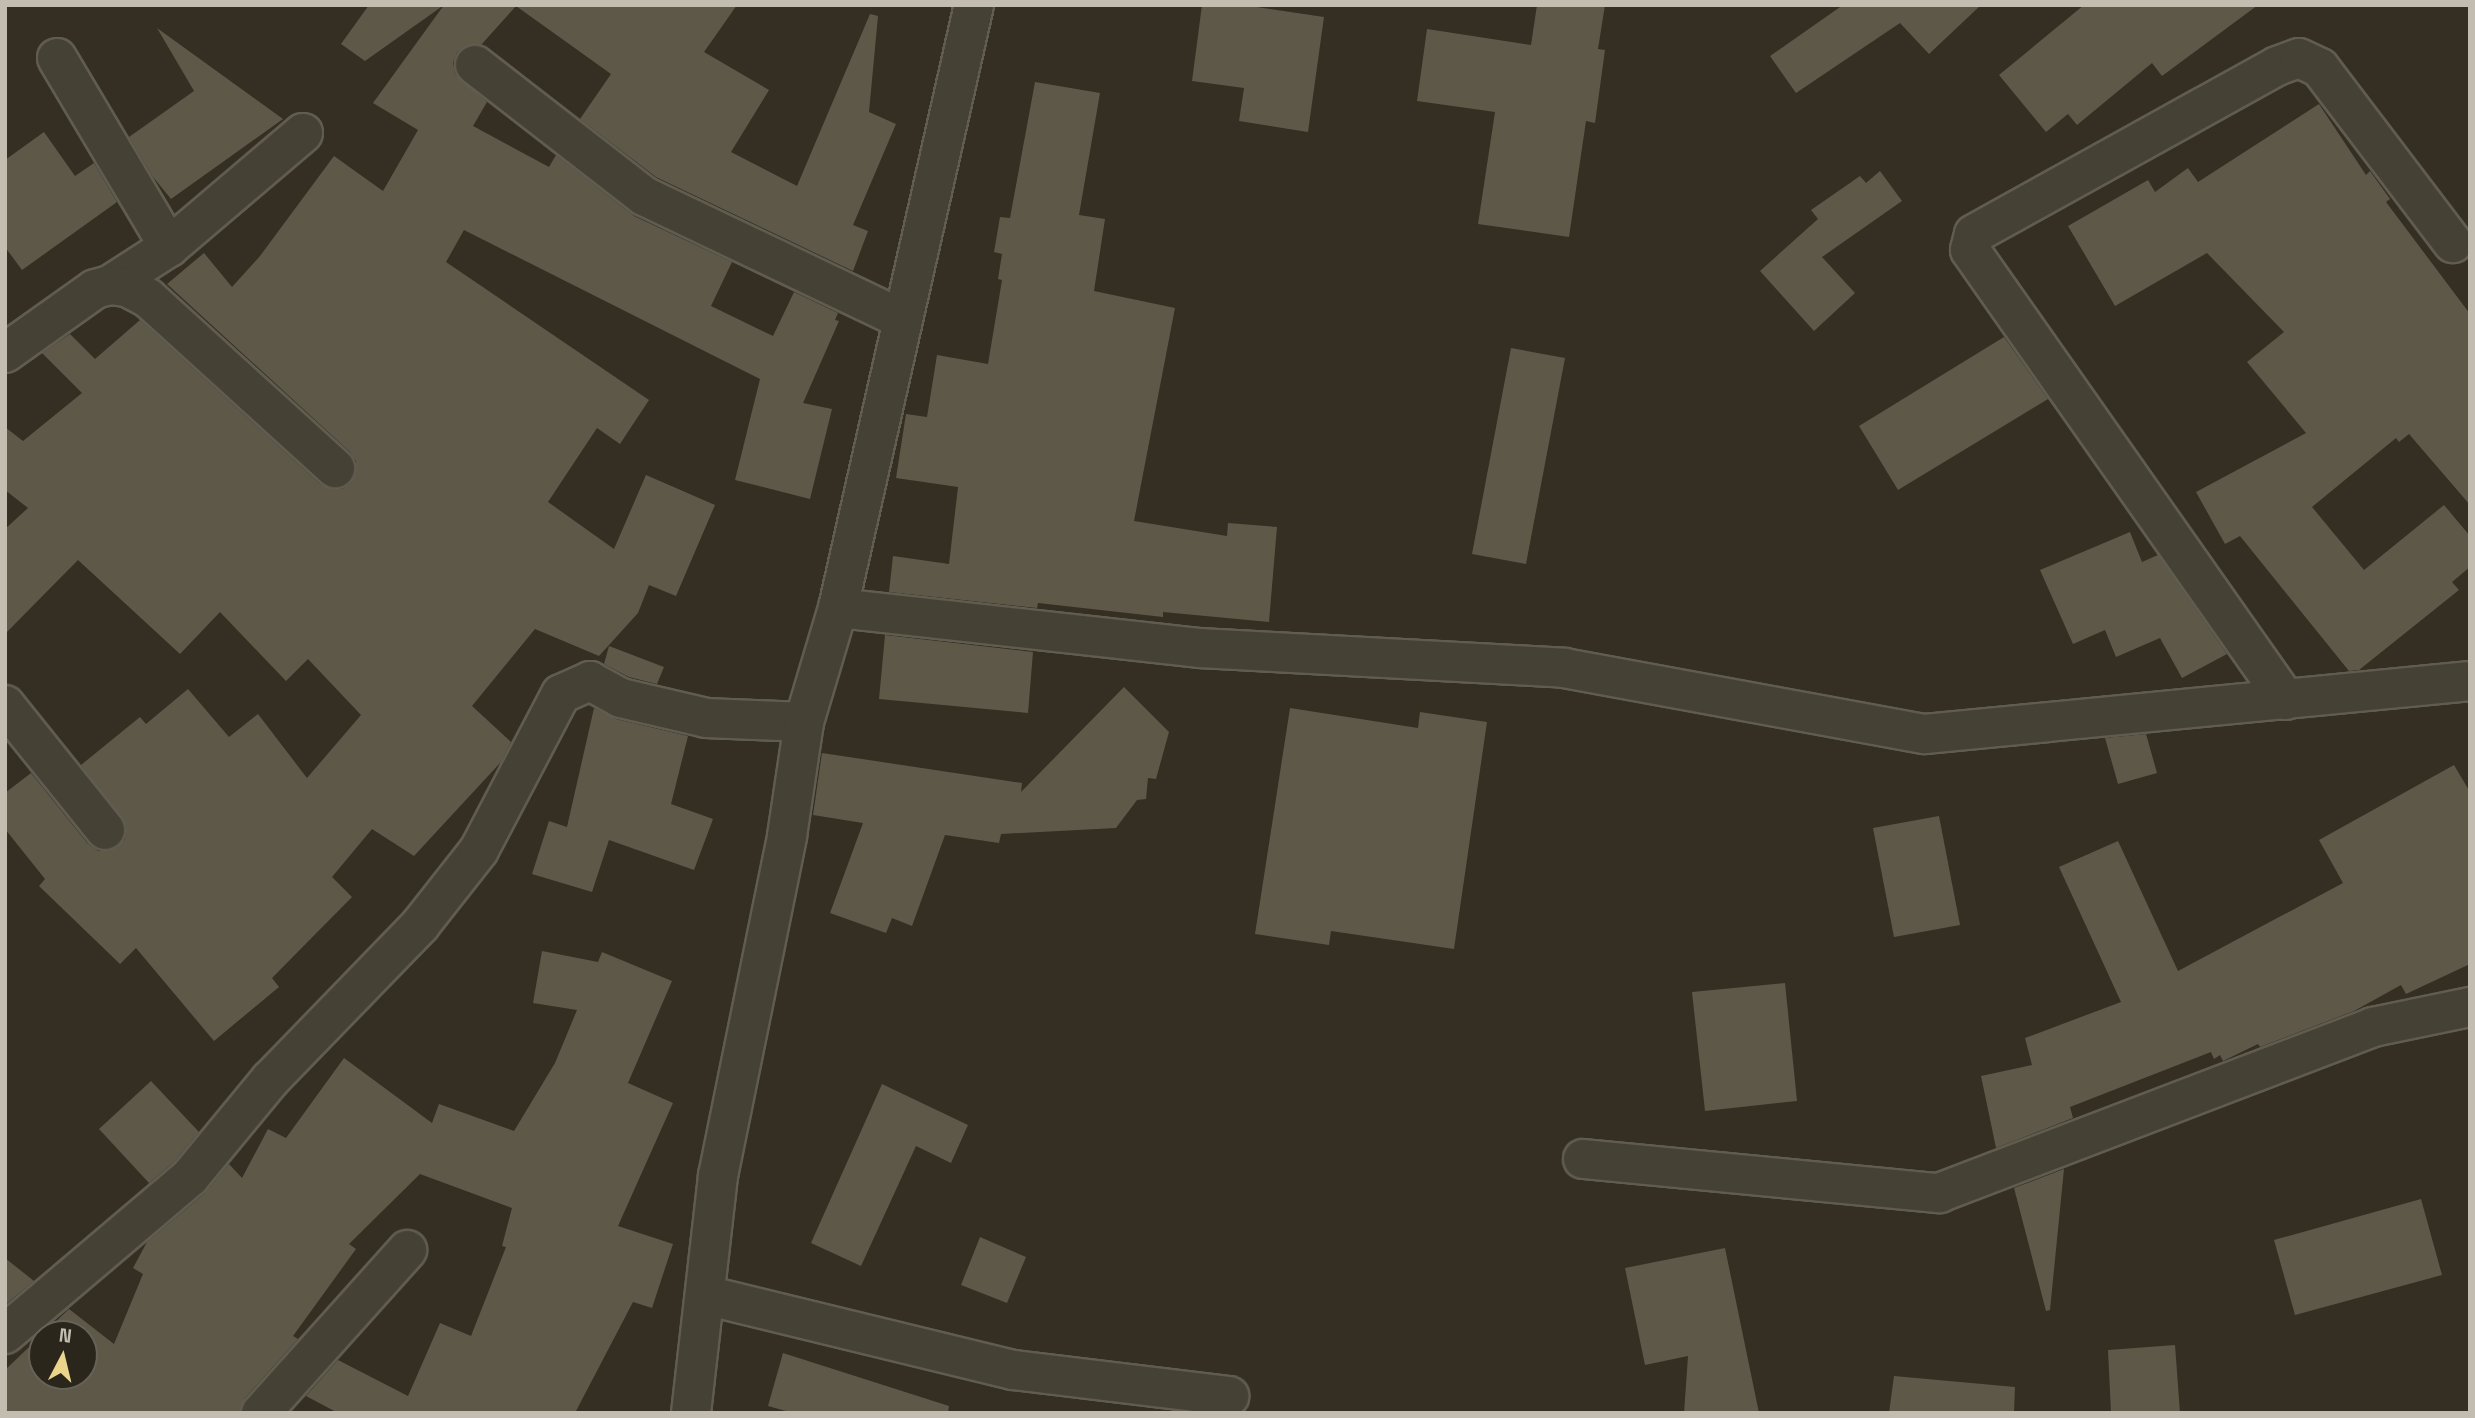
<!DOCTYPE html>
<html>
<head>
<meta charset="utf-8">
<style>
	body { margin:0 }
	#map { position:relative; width:2475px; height:1418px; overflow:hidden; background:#342f22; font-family:"Space Grotesk",sans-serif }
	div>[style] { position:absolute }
	.building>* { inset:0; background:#5e5849 }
	.roads { filter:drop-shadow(2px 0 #605c50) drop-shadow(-2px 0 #605c50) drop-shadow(0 2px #605c50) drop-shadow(0 -2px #605c50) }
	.minor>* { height:38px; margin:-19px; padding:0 19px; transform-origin:19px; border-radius:19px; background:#454135 }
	span { translate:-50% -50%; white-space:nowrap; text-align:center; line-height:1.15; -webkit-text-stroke:6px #2a261b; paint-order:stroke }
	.frame { position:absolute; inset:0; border:7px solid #c2bdb0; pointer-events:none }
	.north { position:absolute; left:28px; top:1320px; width:70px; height:70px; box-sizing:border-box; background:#2a261b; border:2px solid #676257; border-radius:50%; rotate:7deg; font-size:19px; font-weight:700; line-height:28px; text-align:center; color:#c2bdb0 }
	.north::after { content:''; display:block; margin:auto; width:24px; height:32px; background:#ebd48c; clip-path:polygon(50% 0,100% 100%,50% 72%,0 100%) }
</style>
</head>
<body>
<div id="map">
	<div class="building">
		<i style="clip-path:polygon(369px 5px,444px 5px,365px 61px,341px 44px)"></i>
		<i style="clip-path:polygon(444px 5px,737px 5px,704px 52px,769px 90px,731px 152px,797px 186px,870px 14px,878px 16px,869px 112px,896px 124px,853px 225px,868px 231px,853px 271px,656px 177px,580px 119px,611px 74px,516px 6px,481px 45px,467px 45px,457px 52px,453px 63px,455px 74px,487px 102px,473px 126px,549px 167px,556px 155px,634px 216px,732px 262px,711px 306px,773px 336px,794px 292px,838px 313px,835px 320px,839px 321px,803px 403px,832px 409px,810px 499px,735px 480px,760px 379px,464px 230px,446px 262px,649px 400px,620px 444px,597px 428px,548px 502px,614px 549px,646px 475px,715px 505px,676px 596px,649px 585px,638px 613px,599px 656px,535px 629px,472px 706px,511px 742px,501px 762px,414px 856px,372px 829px,332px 877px,352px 897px,272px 978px,279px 987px,214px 1041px,136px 948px,120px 964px,39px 886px,45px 879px,5px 829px,5px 793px,31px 773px,88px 844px,98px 851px,109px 851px,118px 847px,125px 839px,126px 826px,81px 765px,140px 717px,146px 724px,188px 689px,229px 737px,258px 714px,307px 778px,361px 715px,308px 659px,286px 681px,220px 612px,180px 654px,78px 560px,5px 634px,5px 529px,28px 508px,5px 490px,5px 427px,23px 441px,82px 393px,42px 353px,70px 334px,95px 359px,140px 320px,320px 484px,331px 489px,342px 489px,351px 483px,356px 472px,356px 461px,350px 452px,167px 284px,204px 253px,232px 287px,260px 256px,334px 156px,383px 191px,418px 130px,373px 103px)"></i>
		<i style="clip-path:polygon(1202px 5px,1243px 5px,1324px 17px,1308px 132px,1239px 121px,1244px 88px,1192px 81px)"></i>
		<i style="clip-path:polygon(1537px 5px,1605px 5px,1598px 49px,1605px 50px,1595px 123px,1586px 121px,1569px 237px,1478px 224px,1495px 112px,1417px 101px,1427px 29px,1531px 45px)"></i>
		<i style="clip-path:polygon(1843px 5px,1981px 5px,1929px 54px,1900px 23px,1796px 93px,1770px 56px)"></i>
		<i style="clip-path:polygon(2084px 5px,2258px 5px,2162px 76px,2152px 63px,2077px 125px,2068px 114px,2046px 132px,1999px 75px)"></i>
		<i style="clip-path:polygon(157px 28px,283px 119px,171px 199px,153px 177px,129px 137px,194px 91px)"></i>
		<i style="clip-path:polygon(1035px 82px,1100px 93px,1079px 215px,1105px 219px,1094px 291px,1175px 308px,1134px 521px,1227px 536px,1228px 523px,1277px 527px,1269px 622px,1163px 612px,1163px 617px,1038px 603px,1037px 608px,889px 592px,893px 556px,949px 564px,958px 487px,896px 478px,906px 414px,927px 417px,937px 355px,988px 364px,1002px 280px,998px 279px,1002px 254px,994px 252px,1000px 217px,1010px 218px)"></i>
		<i style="clip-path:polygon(2319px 104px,2366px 175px,2370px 171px,2390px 199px,2386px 202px,2470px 314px,2470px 505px,2409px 434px,2399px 442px,2396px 438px,2312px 507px,2364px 570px,2444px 505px,2470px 536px,2470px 567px,2452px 582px,2459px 590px,2359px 670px,2349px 671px,2240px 536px,2225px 544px,2196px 492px,2306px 433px,2247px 362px,2284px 332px,2207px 253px,2115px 306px,2068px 226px,2148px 180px,2155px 192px,2188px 168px,2198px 182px)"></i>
		<i style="clip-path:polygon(44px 132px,75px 176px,94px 163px,117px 202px,22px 270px,5px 247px,5px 160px)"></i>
		<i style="clip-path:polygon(1880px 171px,1902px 201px,1822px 257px,1855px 293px,1814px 331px,1760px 271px,1818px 219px,1811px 210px,1860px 176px,1866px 183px)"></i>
		<i style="clip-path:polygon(2004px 337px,2048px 399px,1898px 490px,1859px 426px)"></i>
		<i style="clip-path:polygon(1511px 348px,1565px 358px,1526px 564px,1472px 554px)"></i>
		<i style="clip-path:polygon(2130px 532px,2142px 562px,2158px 555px,2227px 654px,2182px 678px,2160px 638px,2116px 657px,2105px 630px,2073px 644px,2040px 570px)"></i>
		<i style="clip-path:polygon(885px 635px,1033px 652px,1028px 713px,879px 699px)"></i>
		<i style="clip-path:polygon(609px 646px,664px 667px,657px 684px,629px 677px,604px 664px)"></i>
		<i style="clip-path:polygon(1124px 687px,1169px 732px,1156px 779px,1148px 778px,1146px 799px,1137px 800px,1116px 828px,1001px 834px,999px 843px,945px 835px,912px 926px,892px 918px,886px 933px,830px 913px,863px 823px,813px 815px,822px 753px,1022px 783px,1021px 792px)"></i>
		<i style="clip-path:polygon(594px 708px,616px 719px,688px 736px,671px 804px,713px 819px,694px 870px,609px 840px,592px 892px,532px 874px,549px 821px,567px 827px)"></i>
		<i style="clip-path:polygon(1290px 708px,1418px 728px,1420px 712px,1487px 722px,1454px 949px,1331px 931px,1329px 945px,1255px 934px)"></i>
		<i style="clip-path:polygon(2146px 734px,2157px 773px,2118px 784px,2105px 738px)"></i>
		<i style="clip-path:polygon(2454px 765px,2470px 792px,2470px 964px,2406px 994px,2401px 985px,2354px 1011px,2260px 1047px,2258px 1044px,2223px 1061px,2220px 1055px,2214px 1059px,2211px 1052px,2070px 1107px,2073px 1118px,1996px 1148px,1981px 1076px,2032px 1065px,2025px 1038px,2121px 1002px,2059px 867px,2118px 841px,2178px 971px,2343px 883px,2319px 840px)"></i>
		<i style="clip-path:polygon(1939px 816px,1960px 925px,1894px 937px,1873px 828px)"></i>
		<i style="clip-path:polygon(evenodd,542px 951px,598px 962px,602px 952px,672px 981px,628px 1083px,673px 1103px,618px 1226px,673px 1244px,652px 1308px,633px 1302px,575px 1413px,338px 1413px,306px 1396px,338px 1360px,408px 1396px,440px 1323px,471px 1336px,506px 1247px,502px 1246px,512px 1208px,420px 1174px,349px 1244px,356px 1249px,293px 1336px,298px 1339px,245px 1398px,240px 1413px,5px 1413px,5px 1370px,69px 1309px,114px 1344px,143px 1274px,133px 1268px,147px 1242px,204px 1194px,229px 1164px,242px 1178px,268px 1129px,286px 1138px,344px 1058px,432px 1123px,439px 1104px,514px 1131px,555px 1063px,577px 1010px,533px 1003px,542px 951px,42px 1334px,84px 1334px,84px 1376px,42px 1376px,42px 1334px)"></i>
		<i style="clip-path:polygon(1785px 983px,1797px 1101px,1705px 1111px,1692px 992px)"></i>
		<i style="clip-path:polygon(151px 1081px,199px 1132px,174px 1162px,149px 1183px,99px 1129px)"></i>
		<i style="clip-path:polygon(882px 1084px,968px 1125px,951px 1163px,916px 1146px,861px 1266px,811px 1243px)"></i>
		<i style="clip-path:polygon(2064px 1169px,2050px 1310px,2046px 1311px,2014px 1188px)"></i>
		<i style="clip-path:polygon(2421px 1199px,2442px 1275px,2295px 1315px,2274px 1240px)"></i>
		<i style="clip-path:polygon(980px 1237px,1026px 1257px,1007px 1303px,961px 1285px)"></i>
		<i style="clip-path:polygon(1725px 1248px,1759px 1413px,1684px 1413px,1688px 1356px,1645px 1365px,1625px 1268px)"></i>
		<i style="clip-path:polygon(5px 1258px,34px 1281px,6px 1304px,5px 1304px)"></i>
		<i style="clip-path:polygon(2175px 1345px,2180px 1413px,2111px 1412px,2108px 1350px)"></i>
		<i style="clip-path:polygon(783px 1353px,949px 1406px,948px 1413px,793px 1413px,768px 1406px)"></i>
		<i style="clip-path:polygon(1894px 1376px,2015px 1387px,2014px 1413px,1889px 1413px)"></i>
	</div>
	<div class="roads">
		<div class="minor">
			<i style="left:57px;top:58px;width:220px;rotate:59.3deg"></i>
			<i style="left:475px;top:65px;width:214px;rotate:37.8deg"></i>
			<i style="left:644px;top:196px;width:286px;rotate:25.5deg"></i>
			<i style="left:110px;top:285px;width:70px;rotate:-32.8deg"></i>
			<i style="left:169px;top:247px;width:176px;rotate:-40.4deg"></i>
			<i style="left:5px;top:353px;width:110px;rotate:-35.4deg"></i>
			<i style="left:95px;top:289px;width:16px;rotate:-15deg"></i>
			<i style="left:110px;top:285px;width:17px;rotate:7deg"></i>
			<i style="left:127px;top:287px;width:24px;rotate:28deg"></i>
			<i style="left:148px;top:298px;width:253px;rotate:42.3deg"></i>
			<i style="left:838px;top:608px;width:364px;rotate:6.3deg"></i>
			<i style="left:1200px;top:648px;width:365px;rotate:3.1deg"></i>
			<i style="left:1564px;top:668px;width:367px;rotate:10.4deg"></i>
			<i style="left:1925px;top:734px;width:548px;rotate:-5.55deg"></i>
			<i style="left:2286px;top:700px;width:550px;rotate:-125.08deg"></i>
			<i style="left:1970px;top:250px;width:16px;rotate:-76deg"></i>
			<i style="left:1974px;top:234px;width:346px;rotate:-29deg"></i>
			<i style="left:2277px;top:66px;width:23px;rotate:-20deg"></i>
			<i style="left:2299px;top:58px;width:23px;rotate:25deg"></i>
			<i style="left:2320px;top:68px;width:220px;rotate:52.8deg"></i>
			<i style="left:5px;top:705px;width:160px;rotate:51.3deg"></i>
			<i style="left:1583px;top:1159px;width:358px;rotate:5.5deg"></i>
			<i style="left:1939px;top:1193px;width:465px;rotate:-20.9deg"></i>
			<i style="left:2373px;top:1027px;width:99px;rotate:-11.7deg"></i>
			<i style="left:705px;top:1295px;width:317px;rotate:13.7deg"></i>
			<i style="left:1013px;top:1370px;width:218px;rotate:6.9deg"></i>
			<i style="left:5px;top:1334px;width:243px;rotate:-40.3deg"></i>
			<i style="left:190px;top:1177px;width:126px;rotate:-50.5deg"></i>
			<i style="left:270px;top:1080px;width:216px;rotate:-45.9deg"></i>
			<i style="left:420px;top:925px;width:95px;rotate:-51.8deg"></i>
			<i style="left:479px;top:850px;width:176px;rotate:-62.3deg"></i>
			<i style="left:561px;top:694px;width:32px;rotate:-24deg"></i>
			<i style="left:590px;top:681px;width:35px;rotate:29deg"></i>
			<i style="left:621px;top:698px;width:87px;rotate:13.2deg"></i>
			<i style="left:706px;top:718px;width:98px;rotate:2.3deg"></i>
			<i style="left:261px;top:1413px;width:219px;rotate:-48.1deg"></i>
			<i style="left:691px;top:1413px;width:239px;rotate:-83.5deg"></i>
			<i style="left:718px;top:1176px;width:347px;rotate:-78.5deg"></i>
			<i style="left:787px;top:836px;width:115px;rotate:-81.5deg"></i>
			<i style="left:804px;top:722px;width:119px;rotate:-73.4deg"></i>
			<i style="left:838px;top:608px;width:618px;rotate:-77.29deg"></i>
		</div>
	</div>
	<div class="frame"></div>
	<div class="north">N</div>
</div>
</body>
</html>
